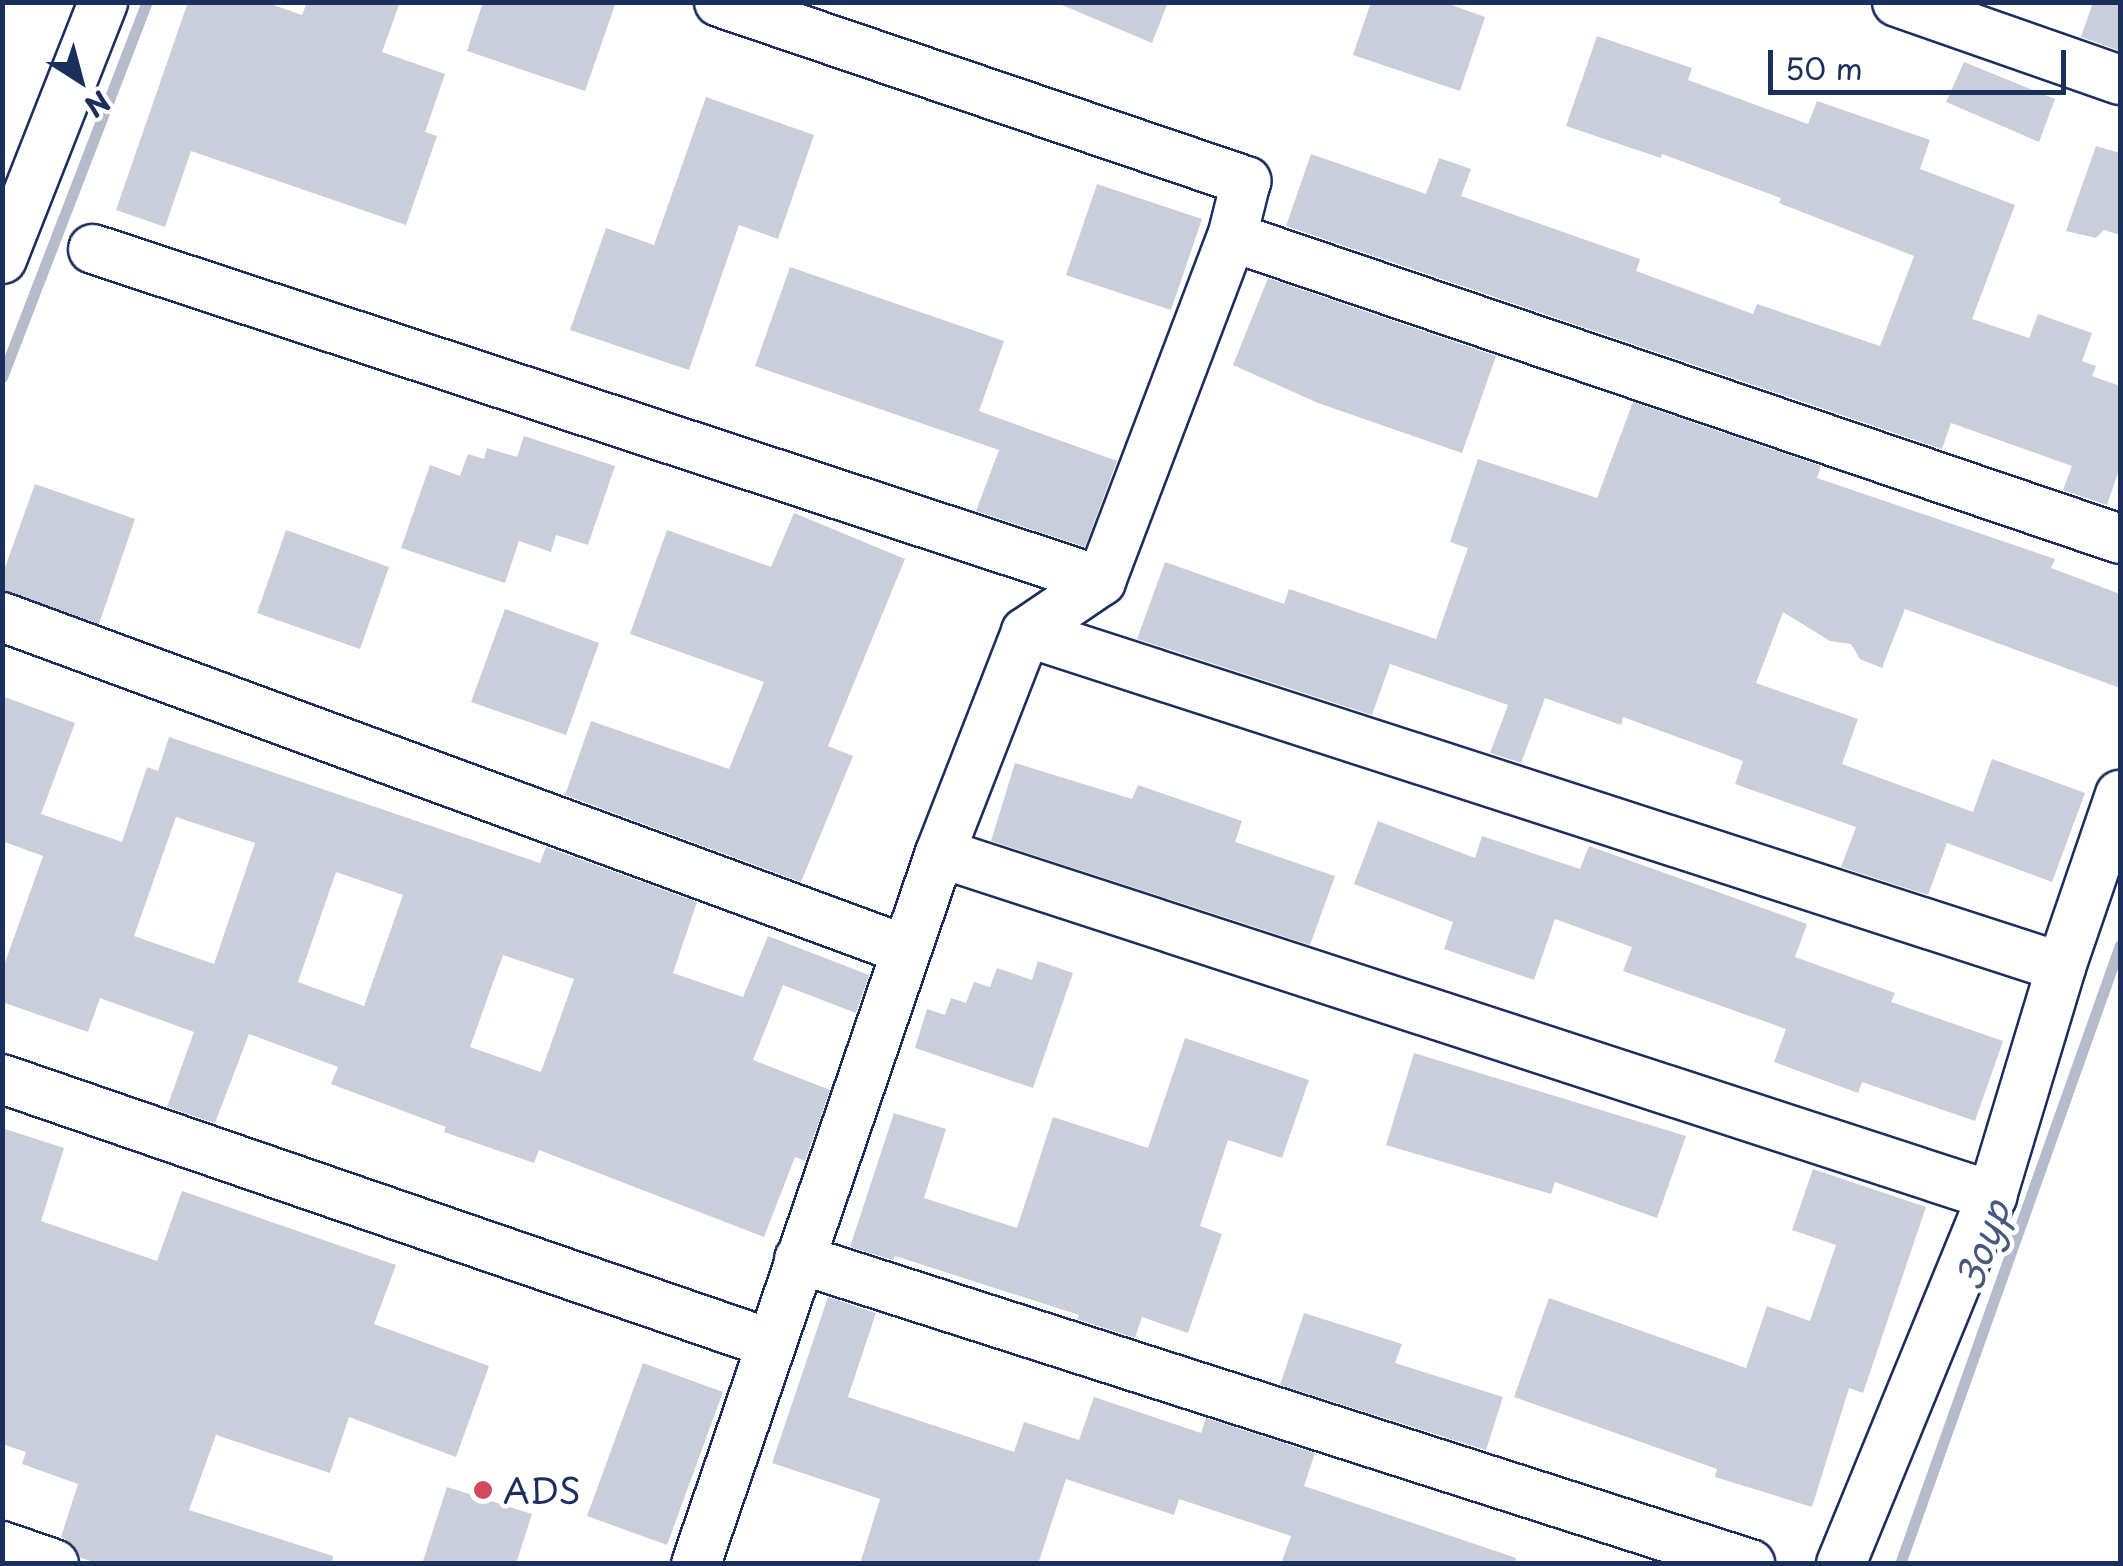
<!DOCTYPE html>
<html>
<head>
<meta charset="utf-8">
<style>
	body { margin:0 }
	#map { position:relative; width:2123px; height:1566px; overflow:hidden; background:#fff; font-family:"Playpen Sans",sans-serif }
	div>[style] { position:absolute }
	.stream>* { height:11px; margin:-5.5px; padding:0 5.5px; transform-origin:5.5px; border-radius:5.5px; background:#b5bbca }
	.building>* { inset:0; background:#caceda }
	.roads { filter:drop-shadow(2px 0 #1b2f5e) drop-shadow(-2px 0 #1b2f5e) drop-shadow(0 2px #1b2f5e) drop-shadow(0 -2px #1b2f5e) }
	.minor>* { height:48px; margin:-24px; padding:0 24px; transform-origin:24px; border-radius:24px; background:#fff }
	.dots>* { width:28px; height:28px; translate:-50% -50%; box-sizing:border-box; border:5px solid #fff; border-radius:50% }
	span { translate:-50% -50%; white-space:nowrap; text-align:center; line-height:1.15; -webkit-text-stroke:9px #fff; paint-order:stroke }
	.poi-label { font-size:35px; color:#1b2f5e }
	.left { translate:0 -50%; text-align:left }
	.water-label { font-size:38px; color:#49597e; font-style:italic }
	.frame { position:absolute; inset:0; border:5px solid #1b2f5e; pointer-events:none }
	.north { position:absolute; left:30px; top:30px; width:100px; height:100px; -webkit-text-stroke:8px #fff; paint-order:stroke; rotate:144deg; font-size:28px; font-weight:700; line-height:40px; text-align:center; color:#1b2f5e }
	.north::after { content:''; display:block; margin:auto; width:35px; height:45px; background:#1b2f5e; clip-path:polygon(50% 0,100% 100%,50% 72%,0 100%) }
	.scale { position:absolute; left:1768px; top:50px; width:298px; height:45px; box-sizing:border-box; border:5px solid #1b2f5e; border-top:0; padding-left:12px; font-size:30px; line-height:35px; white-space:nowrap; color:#1b2f5e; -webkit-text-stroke:8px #fff; paint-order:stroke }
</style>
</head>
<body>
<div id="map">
	<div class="stream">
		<i style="left:2px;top:377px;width:402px;rotate:-68.9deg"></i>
		<i style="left:1900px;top:1564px;width:657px;rotate:-70.43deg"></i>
	</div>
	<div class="building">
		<i style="clip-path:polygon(188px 2px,265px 2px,302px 15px,307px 2px,400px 2px,382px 52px,445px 74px,425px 132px,437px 136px,406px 225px,191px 151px,165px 227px,116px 210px)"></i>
		<i style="clip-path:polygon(483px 2px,616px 2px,585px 91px,467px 51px)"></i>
		<i style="clip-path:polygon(1055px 2px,1168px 2px,1152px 43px)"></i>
		<i style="clip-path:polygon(1371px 2px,1443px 2px,1485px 17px,1460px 91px,1353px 55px)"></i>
		<i style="clip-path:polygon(2093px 2px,2120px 2px,2120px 51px,2081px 37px)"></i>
		<i style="clip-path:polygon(1597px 36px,1692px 68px,1688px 80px,1808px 124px,1817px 101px,1930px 140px,1920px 169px,2015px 205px,1972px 319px,2029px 338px,2038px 314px,2092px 333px,2082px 361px,2096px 366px,2092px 376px,2120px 386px,2120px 467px,2107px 505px,2063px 490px,2072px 466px,1951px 423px,1942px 449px,1286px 226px,1311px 154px,1426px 194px,1439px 158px,1471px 169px,1461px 196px,1640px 259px,1636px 271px,1753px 314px,1757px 304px,1880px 346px,1914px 256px,1779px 203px,1781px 198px,1662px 154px,1661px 158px,1566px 126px)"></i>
		<i style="clip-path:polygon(1964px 62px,2055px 99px,2039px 142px,1946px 102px)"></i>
		<i style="clip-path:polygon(706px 97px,814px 135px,778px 239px,739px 225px,689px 370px,570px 330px,606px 228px,654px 245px)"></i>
		<i style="clip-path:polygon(2096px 146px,2120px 153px,2120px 235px,2104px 230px,2096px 238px,2066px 231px)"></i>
		<i style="clip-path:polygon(1097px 184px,1202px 219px,1171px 310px,1066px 275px)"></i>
		<i style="clip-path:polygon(790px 267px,1004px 341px,979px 411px,1117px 461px,1085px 547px,976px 511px,999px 450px,755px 366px)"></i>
		<i style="clip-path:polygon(1268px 278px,1496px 356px,1462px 453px,1318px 403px,1233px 365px)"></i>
		<i style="clip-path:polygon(1633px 402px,1821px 466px,1817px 478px,2055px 559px,2051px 568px,2120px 594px,2120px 688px,1905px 609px,1882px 668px,1860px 659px,1851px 644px,1830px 641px,1783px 612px,1756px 683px,1858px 719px,1842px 764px,1973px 812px,1992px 759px,2085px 793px,2052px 882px,1947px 843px,1928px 895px,1841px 867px,1856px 827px,1735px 784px,1743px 761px,1623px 717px,1621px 725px,1545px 698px,1521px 763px,1490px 753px,1508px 705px,1390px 664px,1372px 715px,1137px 639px,1165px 562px,1284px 604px,1289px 589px,1436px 639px,1468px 548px,1450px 542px,1478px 459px,1597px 498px)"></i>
		<i style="clip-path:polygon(524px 436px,615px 466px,588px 545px,556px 535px,551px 552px,519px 541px,505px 583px,401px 548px,430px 465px,460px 476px,468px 454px,484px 459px,487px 448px,517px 457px)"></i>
		<i style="clip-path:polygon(35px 484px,135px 519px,99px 624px,2px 590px,2px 576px)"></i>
		<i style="clip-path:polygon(794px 513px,905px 559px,828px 746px,853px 756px,801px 882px,565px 795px,591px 721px,729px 769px,764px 682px,630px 634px,667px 530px,771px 567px)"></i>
		<i style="clip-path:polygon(286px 530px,389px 567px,360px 649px,257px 613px)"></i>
		<i style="clip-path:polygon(505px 609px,599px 643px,566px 735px,471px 702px)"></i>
		<i style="clip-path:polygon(evenodd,2px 696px,75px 723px,41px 814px,122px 842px,147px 767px,158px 771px,169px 737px,540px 863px,546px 847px,697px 902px,673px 973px,743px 997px,768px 936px,869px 975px,856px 1013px,783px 985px,753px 1060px,830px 1090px,805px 1161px,795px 1157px,764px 1237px,539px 1150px,534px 1163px,444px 1132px,446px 1127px,331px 1084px,338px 1067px,249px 1034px,215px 1123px,167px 1107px,194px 1032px,100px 998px,88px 1032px,2px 1002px,2px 971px,43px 856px,2px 841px,2px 696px,176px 817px,255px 843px,214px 964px,134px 936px,176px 817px,2px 696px,336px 872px,403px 895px,364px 1006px,298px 982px,336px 872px,2px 696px,503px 955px,574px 979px,541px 1072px,470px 1047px,503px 955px)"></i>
		<i style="clip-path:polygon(1015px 763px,1132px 799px,1138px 785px,1242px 821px,1235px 842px,1335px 876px,1310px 945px,991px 841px)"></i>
		<i style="clip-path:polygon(1378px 821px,1475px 858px,1482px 836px,1580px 869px,1589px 846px,1807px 924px,1795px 957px,1895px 993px,1891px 1002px,2003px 1041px,1975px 1121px,1862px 1082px,1858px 1093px,1774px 1062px,1786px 1029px,1623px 971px,1632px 947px,1555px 919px,1534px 980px,1444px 949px,1453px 922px,1354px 884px)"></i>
		<i style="clip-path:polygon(1038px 961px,1073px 973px,1033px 1088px,915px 1048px,927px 1009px,945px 1015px,951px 998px,966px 1003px,974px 982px,990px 987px,997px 968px,1032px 980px)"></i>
		<i style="clip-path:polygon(1185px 1038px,1309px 1080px,1282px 1158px,1228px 1140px,1200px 1226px,1222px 1234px,1188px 1333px,1142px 1317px,1135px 1338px,1077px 1319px,1079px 1315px,895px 1256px,893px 1260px,850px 1247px,894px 1113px,946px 1129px,924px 1198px,1017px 1228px,1053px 1117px,1148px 1148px)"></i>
		<i style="clip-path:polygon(1414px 1053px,1686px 1136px,1657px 1218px,1555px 1182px,1551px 1194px,1386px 1145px)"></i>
		<i style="clip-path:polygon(2px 1128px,64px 1148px,41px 1221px,157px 1261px,182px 1191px,396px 1265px,374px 1324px,489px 1366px,456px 1457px,349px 1417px,330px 1473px,216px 1435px,189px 1510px,333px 1556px,332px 1564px,100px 1564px,81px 1558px,74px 1545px,61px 1537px,78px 1484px,22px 1464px,26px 1452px,2px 1444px)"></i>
		<i style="clip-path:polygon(1813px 1169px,1926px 1207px,1863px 1393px,1849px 1388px,1812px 1507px,1715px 1477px,1717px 1469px,1514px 1397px,1549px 1298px,1746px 1368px,1767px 1306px,1810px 1321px,1836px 1245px,1792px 1230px)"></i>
		<i style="clip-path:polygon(828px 1297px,876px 1313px,848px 1397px,1014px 1452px,1024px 1422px,1079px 1440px,1094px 1397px,1201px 1433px,1206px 1418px,1315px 1453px,1304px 1486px,1516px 1558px,1515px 1564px,1281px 1564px,1291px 1536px,1179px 1499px,1174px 1515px,1066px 1479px,1038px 1564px,860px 1564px,880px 1499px,772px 1463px)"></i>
		<i style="clip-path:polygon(1304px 1313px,1402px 1344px,1395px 1363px,1503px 1397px,1486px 1450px,1280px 1385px)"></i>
		<i style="clip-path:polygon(643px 1363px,723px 1392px,667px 1545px,587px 1516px)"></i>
		<i style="clip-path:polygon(447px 1487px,532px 1514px,516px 1564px,422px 1564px)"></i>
	</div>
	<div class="roads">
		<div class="minor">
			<i style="left:719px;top:2px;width:557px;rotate:18.76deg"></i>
			<i style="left:1246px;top:181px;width:58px;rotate:104deg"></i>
			<i style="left:1232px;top:237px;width:938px;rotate:18.78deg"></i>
			<i style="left:1897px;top:2px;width:236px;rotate:19.3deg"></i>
			<i style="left:93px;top:249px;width:1061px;rotate:18.23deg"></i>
			<i style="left:2px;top:259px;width:276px;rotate:-68.5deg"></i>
			<i style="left:2px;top:617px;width:963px;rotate:20.22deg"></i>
			<i style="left:1026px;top:632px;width:1088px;rotate:17.94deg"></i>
			<i style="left:940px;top:853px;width:1107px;rotate:18.06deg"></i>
			<i style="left:2px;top:1079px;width:813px;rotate:19.01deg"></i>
			<i style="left:799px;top:1259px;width:999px;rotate:17.78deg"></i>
			<i style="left:2px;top:1546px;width:55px;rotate:19.1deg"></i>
			<i style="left:696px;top:1564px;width:752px;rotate:-71.06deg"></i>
			<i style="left:940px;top:853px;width:237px;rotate:-68.7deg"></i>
			<i style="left:1026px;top:632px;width:91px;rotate:-34.2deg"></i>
			<i style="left:1101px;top:581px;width:368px;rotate:-69.2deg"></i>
			<i style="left:1841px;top:1564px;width:398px;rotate:-67.7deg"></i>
			<i style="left:1992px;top:1196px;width:239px;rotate:-73.2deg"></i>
			<i style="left:2061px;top:967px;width:182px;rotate:-71.1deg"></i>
		</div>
	</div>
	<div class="dots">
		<i style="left:483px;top:1490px;background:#d1495b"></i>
	</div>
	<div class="poi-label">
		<span class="left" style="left:503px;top:1490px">ADS</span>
	</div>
	<div class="water-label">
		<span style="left:1982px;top:1244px;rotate:-70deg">Зоур</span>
	</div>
	<div class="frame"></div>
	<div class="north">N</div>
	<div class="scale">50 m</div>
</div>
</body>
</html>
